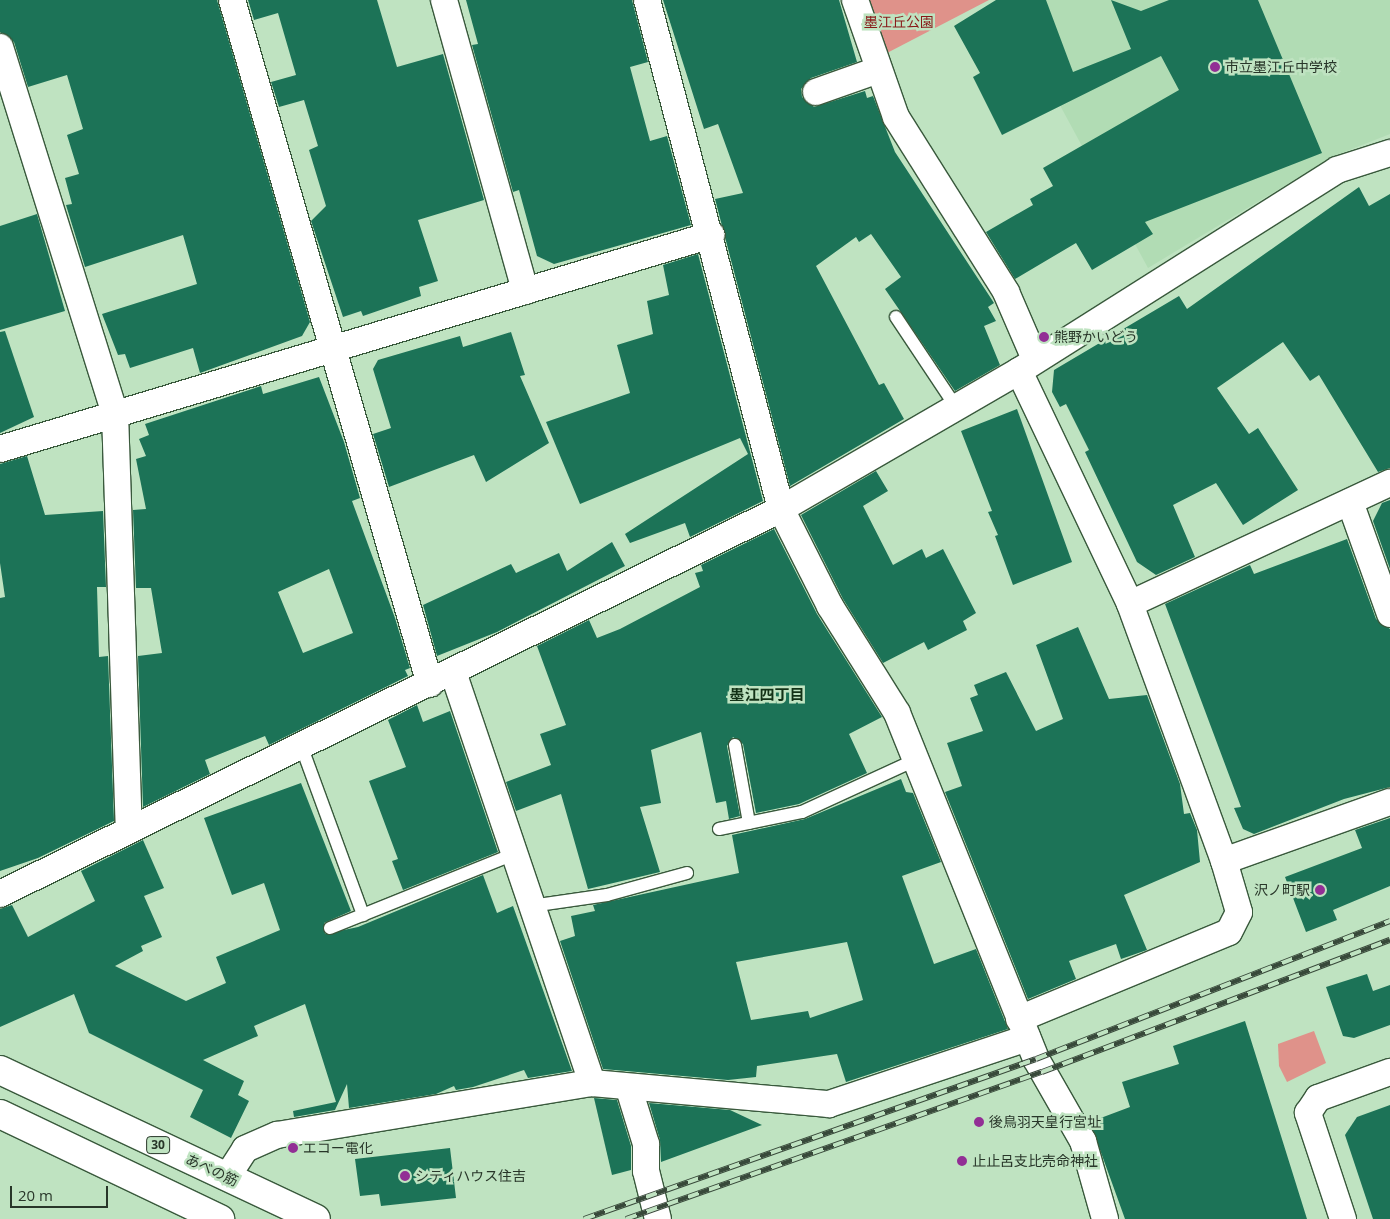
<!DOCTYPE html>
<html>
<head>
<meta charset="utf-8">
<style>
	body { margin:0 }
	#map { position:relative; width:1390px; height:1219px; overflow:hidden; background:#bfe3c1; font-family:"Open Sans","Noto Sans JP",sans-serif }
	div>[style] { position:absolute }
	.built>* { inset:0; background:#b1dcb4 }
	.green>* { inset:0; background:#df928a }
	.building>* { inset:0; background:#1c7357 }
	.roads { filter:drop-shadow(1px 0 #39593c) drop-shadow(-1px 0 #39593c) drop-shadow(0 1px #39593c) drop-shadow(0 -1px #39593c) }
	.service>* { height:12px; margin:-6px; padding:0 6px; transform-origin:6px; border-radius:6px; background:#fff }
	.minor>* { height:26px; margin:-13px; padding:0 13px; transform-origin:13px; border-radius:13px; background:#fff }
	.primary>* { height:28px; margin:-14px; padding:0 14px; transform-origin:14px; border-radius:14px; background:#fff }
	.rail>* { height:5.5px; margin-top:-2.75px; transform-origin:0; background:repeating-linear-gradient(90deg,#bfe3c1 0 11px,#38493a 0 22px); box-sizing:border-box; border-block:1px solid #38493a }
	.dots>* { width:14px; height:14px; translate:-50% -50%; box-sizing:border-box; border:2px solid #bfe3c1; border-radius:50% }
	span { translate:-50% -50%; white-space:nowrap; text-align:center; line-height:1.15; -webkit-text-stroke:5px #bfe3c1; paint-order:stroke }
	.shield-label span { padding:1px 4px; background:#bfe3c1; border:1px solid; border-radius:4px; -webkit-text-stroke-width:0 }
	.shield-label { font-size:12px; color:#283629; font-weight:700 }
	.park-label { font-size:14px; color:#881818 }
	.poi-label { font-size:14px; color:#283629 }
	.left { translate:0 -50%; text-align:left }
	.right { translate:-100% -50%; text-align:right }
	.street-label { font-size:14px; color:#283629 }
	.neighbourhood-label { font-size:15px; color:#123116; font-weight:700 }
	.scale { position:absolute; left:10px; top:1186px; width:98px; height:22px; box-sizing:border-box; border:2px solid #283629; border-top:0; padding-left:6px; font-size:15px; line-height:18px; white-space:nowrap; color:#283629; -webkit-text-stroke:4px #bfe3c1; paint-order:stroke }
</style>
</head>
<body>
<div id="map">
	<div class="built">
		<i style="clip-path:polygon(1003px 0,1390px 0,1390px 134px,1334px 156px,1148px 268px)"></i>
	</div>
	<div class="green">
		<i style="clip-path:polygon(868px 0,989px 0,887px 53px)"></i>
		<i style="clip-path:polygon(1314px 1031px,1326px 1063px,1287px 1082px,1279px 1066px,1278px 1044px)"></i>
	</div>
	<div class="building">
		<i style="clip-path:polygon(0 0,217px 0,310px 322px,302px 336px,200px 373px,193px 348px,130px 368px,125px 354px,118px 355px,102px 314px,197px 284px,183px 235px,85px 267px,66px 205px,72px 204px,65px 178px,79px 174px,67px 135px,83px 129px,67px 75px,28px 87px,14px 42px,0 32px)"></i>
		<i style="clip-path:polygon(248px 0,377px 0,397px 67px,443px 54px,484px 200px,418px 220px,438px 281px,419px 287px,421px 296px,363px 316px,361px 311px,343px 317px,311px 221px,326px 206px,309px 150px,318px 146px,304px 100px,279px 107px,271px 82px,296px 75px,278px 13px,254px 20px)"></i>
		<i style="clip-path:polygon(466px 0,632px 0,648px 62px,630px 67px,650px 141px,667px 136px,691px 225px,554px 264px,537px 256px,519px 190px,513px 192px,472px 45px,478px 44px)"></i>
		<i style="clip-path:polygon(663px 0,839px 0,857px 62px,811px 78px,801px 89px,802px 97px,814px 107px,865px 91px,867px 98px,873px 96px,895px 152px,994px 303px,988px 307px,996px 321px,984px 326px,1000px 365px,955px 391px,885px 289px,901px 277px,871px 234px,859px 242px,856px 237px,816px 266px,879px 385px,884px 383px,904px 419px,790px 486px,715px 199px,743px 193px,718px 124px,704px 129px)"></i>
		<i style="clip-path:polygon(996px 0,1046px 0,1073px 72px,1131px 49px,1111px 0,1141px 11px,1169px 0,1258px 0,1322px 153px,1145px 222px,1153px 234px,1092px 270px,1076px 243px,1015px 279px,986px 232px,1033px 205px,1030px 199px,1053px 186px,1043px 168px,1179px 90px,1161px 56px,1002px 135px,973px 77px,980px 73px,954px 26px)"></i>
		<i style="clip-path:polygon(1359px 187px,1369px 206px,1390px 194px,1390px 468px,1378px 472px,1319px 375px,1310px 381px,1283px 342px,1217px 388px,1249px 434px,1258px 428px,1298px 490px,1243px 525px,1216px 483px,1173px 505px,1195px 557px,1156px 575px,1137px 562px,1085px 452px,1089px 450px,1066px 404px,1060px 407px,1052px 392px,1054px 370px,1179px 296px,1187px 309px)"></i>
		<i style="clip-path:polygon(37px 214px,65px 311px,0 330px,0 226px)"></i>
		<i style="clip-path:polygon(698px 254px,763px 501px,690px 537px,685px 523px,630px 543px,625px 534px,748px 454px,740px 438px,580px 504px,546px 422px,630px 393px,617px 345px,653px 334px,647px 301px,669px 295px,663px 265px)"></i>
		<i style="clip-path:polygon(5px 331px,34px 417px,0 433px,0 332px)"></i>
		<i style="clip-path:polygon(511px 332px,525px 375px,520px 376px,549px 443px,486px 482px,474px 455px,389px 487px,373px 434px,391px 428px,373px 369px,378px 360px,460px 336px,463px 347px)"></i>
		<i style="clip-path:polygon(evenodd,319px 377px,344px 442px,360px 498px,352px 501px,395px 618px,410px 668px,405px 670px,408px 676px,269px 745px,265px 736px,205px 760px,210px 774px,143px 807px,138px 656px,162px 653px,151px 588px,136px 588px,133px 510px,146px 509px,136px 459px,146px 456px,139px 439px,149px 435px,145px 424px,261px 386px,263px 394px,319px 377px,329px 569px,353px 633px,303px 653px,278px 592px,329px 569px)"></i>
		<i style="clip-path:polygon(1017px 409px,1072px 562px,1013px 585px,995px 536px,998px 535px,988px 512px,992px 511px,961px 431px)"></i>
		<i style="clip-path:polygon(27px 456px,45px 515px,103px 511px,106px 587px,97px 587px,99px 657px,108px 656px,114px 821px,38px 858px,0 871px,0 598px,5px 597px,0 563px,0 464px)"></i>
		<i style="clip-path:polygon(876px 471px,888px 491px,863px 506px,893px 565px,922px 549px,926px 558px,943px 549px,976px 613px,963px 621px,967px 630px,928px 650px,924px 642px,883px 663px,843px 599px,801px 515px)"></i>
		<i style="clip-path:polygon(1390px 500px,1390px 569px,1373px 521px,1382px 503px)"></i>
		<i style="clip-path:polygon(774px 529px,817px 614px,882px 717px,849px 734px,867px 773px,799px 804px,756px 813px,743px 744px,733px 737px,727px 746px,740px 816px,729px 819px,726px 801px,716px 803px,701px 732px,651px 750px,661px 803px,640px 807px,660px 872px,588px 889px,561px 794px,516px 811px,506px 782px,551px 765px,540px 734px,566px 725px,537px 646px,589px 620px,597px 638px,620px 629px,700px 587px,695px 573px,703px 571px,701px 565px)"></i>
		<i style="clip-path:polygon(1347px 539px,1376px 619px,1390px 629px,1390px 787px,1344px 799px,1254px 834px,1243px 829px,1234px 808px,1241px 807px,1165px 604px,1250px 565px,1254px 574px)"></i>
		<i style="clip-path:polygon(612px 542px,625px 566px,497px 632px,437px 656px,423px 605px,511px 564px,516px 573px,559px 553px,567px 571px)"></i>
		<i style="clip-path:polygon(1078px 627px,1109px 699px,1147px 695px,1180px 784px,1184px 814px,1190px 813px,1197px 830px,1200px 862px,1124px 895px,1147px 950px,1121px 959px,1116px 944px,1069px 961px,1076px 979px,1028px 999px,945px 792px,962px 786px,947px 743px,983px 731px,970px 698px,978px 695px,974px 685px,1006px 672px,1036px 731px,1063px 719px,1036px 645px)"></i>
		<i style="clip-path:polygon(417px 705px,423px 722px,450px 711px,498px 852px,403px 890px,392px 861px,398px 859px,369px 781px,406px 767px,388px 720px)"></i>
		<i style="clip-path:polygon(evenodd,901px 779px,906px 792px,913px 793px,941px 862px,902px 876px,934px 964px,976px 949px,1008px 1029px,846px 1082px,837px 1054px,757px 1066px,756px 1077px,728px 1080px,603px 1069px,560px 941px,575px 936px,571px 916px,595px 911px,593px 905px,739px 873px,732px 835px,805px 819px,901px 779px,847px 942px,863px 1000px,810px 1018px,808px 1011px,751px 1020px,736px 962px,847px 942px)"></i>
		<i style="clip-path:polygon(301px 783px,351px 911px,324px 923px,325px 934px,358px 927px,483px 875px,497px 913px,513px 906px,572px 1071px,528px 1078px,524px 1070px,473px 1087px,456px 1090px,454px 1086px,436px 1094px,349px 1108px,347px 1084px,335px 1110px,294px 1117px,293px 1111px,336px 1102px,305px 1004px,254px 1026px,258px 1036px,203px 1060px,244px 1081px,238px 1095px,249px 1101px,231px 1138px,190px 1117px,203px 1090px,89px 1033px,74px 994px,0 1027px,0 909px,12px 905px,28px 937px,95px 901px,81px 871px,143px 840px,164px 888px,144px 896px,162px 937px,141px 946px,143px 951px,115px 966px,186px 1001px,226px 983px,216px 957px,280px 930px,264px 883px,232px 895px,204px 818px)"></i>
		<i style="clip-path:polygon(1390px 818px,1390px 886px,1333px 910px,1337px 920px,1306px 932px,1285px 877px,1362px 848px,1355px 830px)"></i>
		<i style="clip-path:polygon(1367px 974px,1373px 991px,1390px 985px,1390px 1025px,1354px 1038px,1343px 1036px,1326px 987px)"></i>
		<i style="clip-path:polygon(1245px 1021px,1307px 1219px,1125px 1219px,1090px 1122px,1130px 1107px,1122px 1082px,1179px 1064px,1173px 1046px)"></i>
		<i style="clip-path:polygon(594px 1098px,617px 1100px,631px 1146px,631px 1170px,612px 1175px)"></i>
		<i style="clip-path:polygon(649px 1103px,730px 1110px,762px 1125px,661px 1162px,660px 1140px)"></i>
		<i style="clip-path:polygon(1390px 1105px,1390px 1219px,1373px 1219px,1345px 1135px,1357px 1117px)"></i>
		<i style="clip-path:polygon(450px 1148px,456px 1198px,381px 1206px,379px 1194px,360px 1196px,355px 1159px)"></i>
	</div>
	<div class="roads">
		<div class="service">
			<i style="left:896px;top:317px;width:108px;rotate:56.3deg"></i>
			<i style="left:735px;top:745px;width:79px;rotate:79.8deg"></i>
			<i style="left:302px;top:748px;width:178px;rotate:69.9deg"></i>
			<i style="left:719px;top:829px;width:85px;rotate:-11.6deg"></i>
			<i style="left:802px;top:812px;width:127px;rotate:-24.7deg"></i>
			<i style="left:531px;top:906px;width:77px;rotate:-8.2deg"></i>
			<i style="left:607px;top:895px;width:83px;rotate:-15.4deg"></i>
			<i style="left:330px;top:928px;width:198px;rotate:-21.9deg"></i>
		</div>
		<div class="minor">
			<i style="left:232px;top:0;width:712px;rotate:73.86deg"></i>
			<i style="left:444px;top:0;width:302px;rotate:74.4deg"></i>
			<i style="left:647px;top:0;width:526px;rotate:75.25deg"></i>
			<i style="left:781px;top:509px;width:109px;rotate:63.2deg"></i>
			<i style="left:830px;top:606px;width:126px;rotate:57.9deg"></i>
			<i style="left:897px;top:713px;width:373px;rotate:68.1deg"></i>
			<i style="left:1036px;top:1059px;width:95px;rotate:60.2deg"></i>
			<i style="left:1083px;top:1141px;width:81px;rotate:74.2deg"></i>
			<i style="left:855px;top:0;width:124px;rotate:70.7deg"></i>
			<i style="left:896px;top:117px;width:207px;rotate:57.8deg"></i>
			<i style="left:1006px;top:292px;width:73px;rotate:66.6deg"></i>
			<i style="left:0;top:47px;width:384px;rotate:72.6deg"></i>
			<i style="left:115px;top:413px;width:415px;rotate:88.1deg"></i>
			<i style="left:816px;top:92px;width:66px;rotate:-19.5deg"></i>
			<i style="left:1019px;top:371px;width:258px;rotate:64.5deg"></i>
			<i style="left:1130px;top:604px;width:274px;rotate:69.9deg"></i>
			<i style="left:0;top:449px;width:743px;rotate:-16.75deg"></i>
			<i style="left:1350px;top:502px;width:119px;rotate:70.3deg"></i>
			<i style="left:1130px;top:604px;width:287px;rotate:-25deg"></i>
			<i style="left:453px;top:672px;width:434px;rotate:71.3deg"></i>
			<i style="left:0;top:894px;width:871px;rotate:-26.24deg"></i>
			<i style="left:781px;top:509px;width:275px;rotate:-30.1deg"></i>
			<i style="left:1019px;top:371px;width:376px;rotate:-32.3deg"></i>
			<i style="left:1337px;top:170px;width:56px;rotate:-17.8deg"></i>
			<i style="left:1019px;top:1019px;width:227px;rotate:-22.5deg"></i>
			<i style="left:1229px;top:932px;width:22px;rotate:-63deg"></i>
			<i style="left:1239px;top:912px;width:53px;rotate:-106.4deg"></i>
			<i style="left:1224px;top:861px;width:176px;rotate:-19.6deg"></i>
			<i style="left:629px;top:1089px;width:58px;rotate:72.8deg"></i>
			<i style="left:646px;top:1144px;width:27px;rotate:90deg"></i>
			<i style="left:646px;top:1171px;width:49px;rotate:76deg"></i>
			<i style="left:227px;top:1177px;width:33px;rotate:-57deg"></i>
			<i style="left:245px;top:1149px;width:35px;rotate:-24deg"></i>
			<i style="left:277px;top:1135px;width:319px;rotate:-9.4deg"></i>
			<i style="left:592px;top:1083px;width:238px;rotate:5.1deg"></i>
			<i style="left:829px;top:1104px;width:209px;rotate:-18.4deg"></i>
			<i style="left:1343px;top:1219px;width:112px;rotate:-108.3deg"></i>
			<i style="left:1308px;top:1113px;width:18px;rotate:-56deg"></i>
			<i style="left:1318px;top:1098px;width:77px;rotate:-19.9deg"></i>
		</div>
		<div class="primary">
			<i style="left:0;top:1070px;width:349px;rotate:25.2deg"></i>
			<i style="left:0;top:1114px;width:244px;rotate:25.5deg"></i>
		</div>
	</div>
	<div class="rail">
		<i style="left:584px;top:1219px;width:479px;rotate:-19.5deg"></i>
		<i style="left:1036px;top:1059px;width:380px;rotate:-21.3deg"></i>
		<i style="left:626px;top:1219px;width:441px;rotate:-19.5deg"></i>
		<i style="left:1042px;top:1072px;width:372px;rotate:-20.8deg"></i>
	</div>
	<div class="dots">
		<i style="left:1215px;top:67px;background:#922e95"></i>
		<i style="left:1044px;top:337px;background:#922e95"></i>
		<i style="left:1320px;top:890px;background:#922e95"></i>
		<i style="left:979px;top:1122px;background:#922e95"></i>
		<i style="left:293px;top:1148px;background:#922e95"></i>
		<i style="left:962px;top:1161px;background:#922e95"></i>
		<i style="left:405px;top:1176px;background:#922e95"></i>
	</div>
	<div class="shield-label">
		<span style="left:158px;top:1145px">30</span>
	</div>
	<div class="park-label">
		<span style="left:899px;top:22px">墨江丘公園</span>
	</div>
	<div class="poi-label">
		<span class="left" style="left:1225px;top:67px">市立墨江丘中学校</span>
		<span class="left" style="left:1054px;top:337px">熊野かいどう</span>
		<span class="right" style="left:1310px;top:890px">沢ノ町駅</span>
		<span class="left" style="left:989px;top:1122px">後鳥羽天皇行宮址</span>
		<span class="left" style="left:303px;top:1148px">エコー電化</span>
		<span class="left" style="left:972px;top:1161px">止止呂支比売命神社</span>
		<span class="left" style="left:415px;top:1176px">シティハウス住吉</span>
	</div>
	<div class="street-label">
		<span style="left:212px;top:1170px;rotate:25deg">あべの筋</span>
	</div>
	<div class="neighbourhood-label">
		<span style="left:767px;top:695px">墨江四丁目</span>
	</div>
	<div class="scale">20 m</div>
</div>
</body>
</html>
